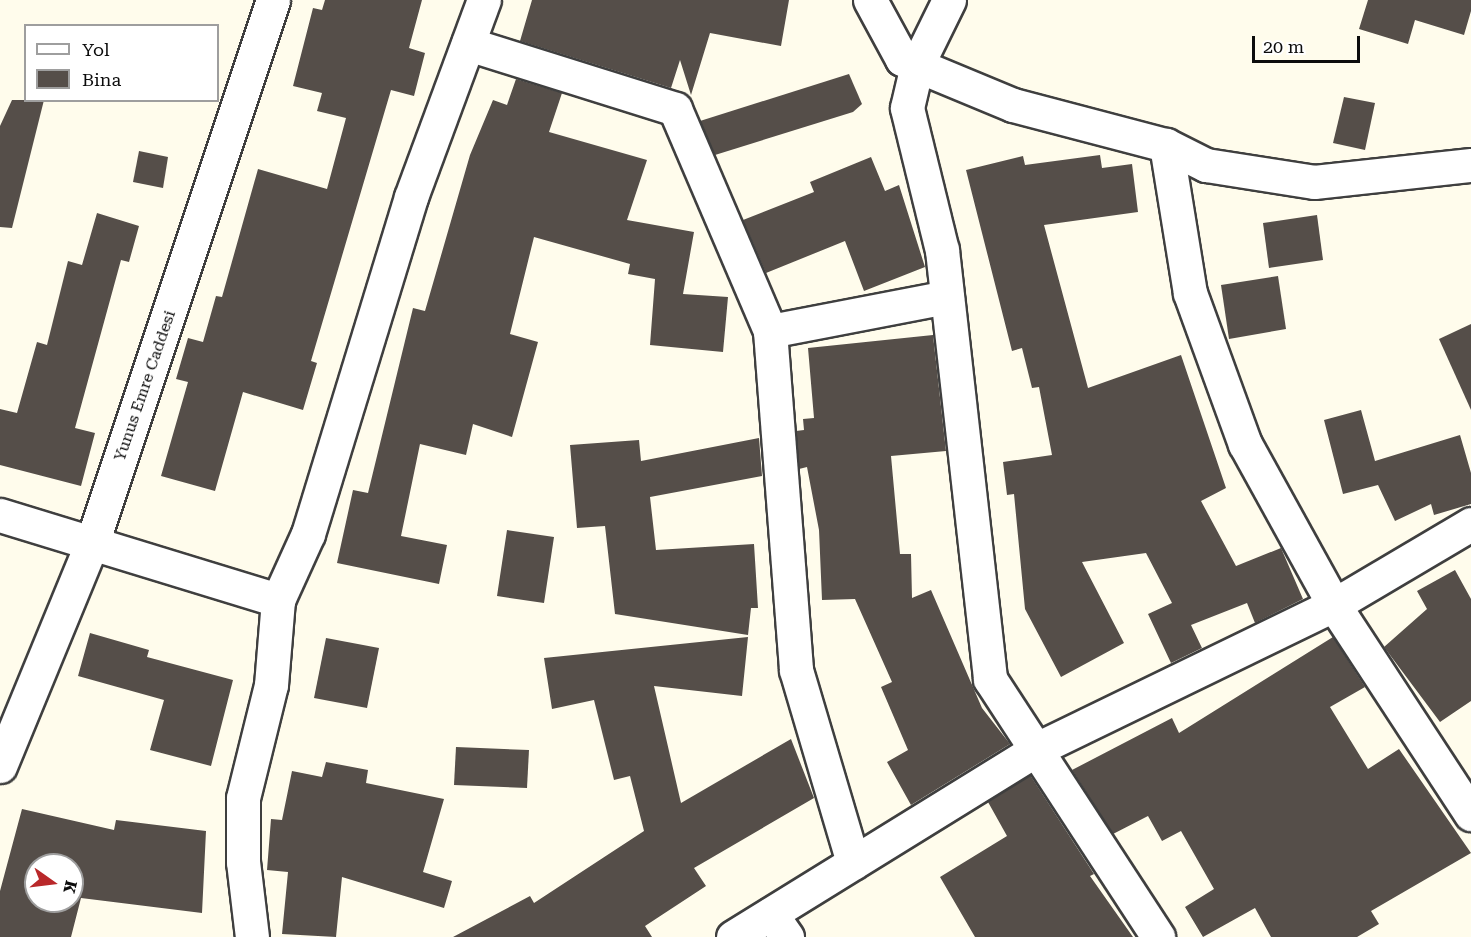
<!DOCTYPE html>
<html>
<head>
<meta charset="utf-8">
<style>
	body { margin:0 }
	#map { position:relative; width:1471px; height:937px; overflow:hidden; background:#fffcec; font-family:"Roboto Serif",serif }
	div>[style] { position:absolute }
	.building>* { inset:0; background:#554e49 }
	.roads { filter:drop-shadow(2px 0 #3f3f3f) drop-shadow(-2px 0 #3f3f3f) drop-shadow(0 2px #3f3f3f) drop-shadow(0 -2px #3f3f3f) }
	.minor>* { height:33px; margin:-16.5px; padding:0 16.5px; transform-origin:16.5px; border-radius:16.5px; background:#fff }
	span { translate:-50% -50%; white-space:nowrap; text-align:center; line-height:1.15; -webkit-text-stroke:6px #fff; paint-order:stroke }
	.street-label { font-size:16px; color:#0c0c0c }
	.legend { position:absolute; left:24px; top:24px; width:195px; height:78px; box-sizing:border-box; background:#fff; border:2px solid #9e9e9e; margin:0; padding:8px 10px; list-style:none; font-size:18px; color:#0c0c0c }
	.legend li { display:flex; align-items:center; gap:12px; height:30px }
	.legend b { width:30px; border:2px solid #9e9e9e }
	.north { position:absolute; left:24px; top:853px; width:60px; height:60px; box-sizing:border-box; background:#fff; border:2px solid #9e9e9e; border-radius:50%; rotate:104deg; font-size:16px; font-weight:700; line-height:24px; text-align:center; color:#0c0c0c }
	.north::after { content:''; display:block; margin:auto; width:21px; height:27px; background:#b9282a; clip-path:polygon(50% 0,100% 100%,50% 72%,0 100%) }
	.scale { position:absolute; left:1252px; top:36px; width:108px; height:27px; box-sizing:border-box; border:3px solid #0c0c0c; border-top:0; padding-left:8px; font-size:18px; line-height:21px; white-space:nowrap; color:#0c0c0c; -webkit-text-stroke:4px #fff; paint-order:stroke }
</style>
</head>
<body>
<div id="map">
	<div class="building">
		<i style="clip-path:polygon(325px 0,422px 0,409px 48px,425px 53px,414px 96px,391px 90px,311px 361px,317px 363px,303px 410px,243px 392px,215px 491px,161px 476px,188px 382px,176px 379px,188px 338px,203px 342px,216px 296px,222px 297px,258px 169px,327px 189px,346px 118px,317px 111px,322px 93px,293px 86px,313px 8px,322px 10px)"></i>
		<i style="clip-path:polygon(532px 0,789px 0,781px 46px,710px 33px,691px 95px,680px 60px,671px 88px,520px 41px)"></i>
		<i style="clip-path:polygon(1368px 0,1471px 0,1471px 11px,1464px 35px,1415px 20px,1408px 44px,1359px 29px)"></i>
		<i style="clip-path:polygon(849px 74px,862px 104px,853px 112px,715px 155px,700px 121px)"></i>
		<i style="clip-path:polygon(516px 79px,562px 93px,549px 132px,647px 160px,627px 220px,694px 232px,683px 294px,728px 297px,723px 352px,650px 345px,655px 279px,628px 274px,630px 264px,534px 237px,510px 334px,538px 342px,512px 437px,473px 424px,466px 455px,420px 444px,401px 536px,447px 545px,439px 584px,337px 563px,353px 490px,368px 493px,413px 308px,425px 311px,470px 155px,493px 100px,507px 105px)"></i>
		<i style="clip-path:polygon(1344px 97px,1375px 103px,1365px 150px,1333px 143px)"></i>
		<i style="clip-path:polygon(12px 100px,44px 100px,12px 228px,0 227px,0 126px)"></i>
		<i style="clip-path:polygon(139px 151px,168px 157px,163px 188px,133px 182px)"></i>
		<i style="clip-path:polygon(1100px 155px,1102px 168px,1132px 164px,1138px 212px,1044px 225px,1088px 388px,1181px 355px,1226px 488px,1201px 501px,1236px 566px,1281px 548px,1303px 599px,1255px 623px,1247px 603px,1191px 625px,1202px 648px,1171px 663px,1148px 614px,1172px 603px,1146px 553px,1082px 562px,1124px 643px,1061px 677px,1025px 609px,1014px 494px,1007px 495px,1003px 462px,1052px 455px,1039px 387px,1032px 388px,1022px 348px,1012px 351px,966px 170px,1023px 156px,1025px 165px)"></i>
		<i style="clip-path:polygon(871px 157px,885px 191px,899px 185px,925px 267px,864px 291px,845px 241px,766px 273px,743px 220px,814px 192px,810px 182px)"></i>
		<i style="clip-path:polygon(97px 213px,139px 226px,129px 262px,121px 260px,75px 428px,95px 433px,81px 486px,0 465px,0 409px,17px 413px,37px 342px,47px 345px,68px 261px,82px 265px)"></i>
		<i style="clip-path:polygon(1317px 215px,1323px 260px,1269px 268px,1263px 223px)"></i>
		<i style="clip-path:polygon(1278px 276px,1286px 329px,1229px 339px,1221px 285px)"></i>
		<i style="clip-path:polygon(1471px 324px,1471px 410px,1439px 339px)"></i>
		<i style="clip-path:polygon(933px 335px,946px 451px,891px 456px,900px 554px,911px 554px,912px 598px,931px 590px,982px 708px,1010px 744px,911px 805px,887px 762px,908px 750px,881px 687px,892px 682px,855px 599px,822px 600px,819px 530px,807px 467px,799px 469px,796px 431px,804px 430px,803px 419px,814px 418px,808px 348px)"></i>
		<i style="clip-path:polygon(1361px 410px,1375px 461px,1460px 435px,1471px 473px,1471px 504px,1434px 515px,1431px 504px,1395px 521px,1378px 485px,1343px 494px,1324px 420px)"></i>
		<i style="clip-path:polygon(759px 438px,762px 476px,650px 497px,656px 550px,754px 544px,758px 608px,751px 608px,748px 635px,615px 614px,605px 526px,577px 528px,570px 445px,639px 440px,641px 461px)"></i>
		<i style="clip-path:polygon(507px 530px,554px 537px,544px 603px,497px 596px)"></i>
		<i style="clip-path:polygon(1455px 570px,1471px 599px,1471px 701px,1440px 722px,1384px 647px,1427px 609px,1417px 591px)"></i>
		<i style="clip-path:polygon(90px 633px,149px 650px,147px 657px,233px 680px,211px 766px,150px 750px,164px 700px,78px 676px)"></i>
		<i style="clip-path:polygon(748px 637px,742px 696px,654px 686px,681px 803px,791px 739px,814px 798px,694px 868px,706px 886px,645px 926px,652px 937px,453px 937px,530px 896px,534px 903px,644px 831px,630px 776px,614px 780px,594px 700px,552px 709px,544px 658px)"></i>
		<i style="clip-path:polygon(1333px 637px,1365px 687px,1330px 707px,1368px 769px,1399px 749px,1471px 853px,1371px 911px,1379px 924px,1357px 937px,1271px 937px,1255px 908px,1203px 937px,1185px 907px,1214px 889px,1181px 831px,1162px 841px,1148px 816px,1113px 834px,1072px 770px,1172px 718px,1179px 733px)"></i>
		<i style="clip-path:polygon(326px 638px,379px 648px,367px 708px,314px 698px)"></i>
		<i style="clip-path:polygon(456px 747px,529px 750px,527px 788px,454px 785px)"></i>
		<i style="clip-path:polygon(326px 762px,368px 770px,366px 783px,444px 799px,423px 872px,452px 881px,444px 908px,342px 877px,336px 937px,282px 934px,288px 872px,267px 870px,271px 819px,282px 820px,292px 771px,322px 777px)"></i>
		<i style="clip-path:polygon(1030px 775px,1094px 874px,1090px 876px,1133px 937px,975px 937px,940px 877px,1007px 836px,988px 802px)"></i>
		<i style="clip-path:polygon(evenodd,22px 809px,114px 830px,116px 820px,206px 831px,202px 913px,81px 898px,71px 937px,0 937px,0 891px,22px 809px,36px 865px,72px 865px,72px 901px,36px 901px,36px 865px)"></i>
	</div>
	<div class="roads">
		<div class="minor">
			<i style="left:870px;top:0;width:67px;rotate:61.5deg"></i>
			<i style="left:902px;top:59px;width:120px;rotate:22.5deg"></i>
			<i style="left:1013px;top:105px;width:158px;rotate:14.7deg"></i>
			<i style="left:1166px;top:145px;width:45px;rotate:26.6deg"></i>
			<i style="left:1206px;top:165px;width:109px;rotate:8.9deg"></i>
			<i style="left:1314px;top:182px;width:158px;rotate:-6.2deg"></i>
			<i style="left:949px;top:0;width:72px;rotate:116.2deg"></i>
			<i style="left:917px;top:65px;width:44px;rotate:103.1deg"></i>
			<i style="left:907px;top:108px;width:146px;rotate:76.2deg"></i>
			<i style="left:942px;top:250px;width:432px;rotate:83.6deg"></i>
			<i style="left:990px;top:679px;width:308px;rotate:56.9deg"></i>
			<i style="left:468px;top:44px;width:217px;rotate:17.4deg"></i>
			<i style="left:675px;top:109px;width:241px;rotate:66.8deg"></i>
			<i style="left:770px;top:331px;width:340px;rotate:85.6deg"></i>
			<i style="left:796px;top:670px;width:201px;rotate:73.5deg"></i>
			<i style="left:1166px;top:145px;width:150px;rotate:80.8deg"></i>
			<i style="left:1190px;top:293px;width:161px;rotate:70deg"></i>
			<i style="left:1245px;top:444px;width:184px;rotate:61.1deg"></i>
			<i style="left:1334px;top:605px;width:250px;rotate:56.8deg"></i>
			<i style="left:770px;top:331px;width:180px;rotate:-10.9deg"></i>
			<i style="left:0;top:515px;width:291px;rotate:17deg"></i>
			<i style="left:0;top:766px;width:244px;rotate:-67.6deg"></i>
			<i style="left:93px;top:540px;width:569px;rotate:-71.57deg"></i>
			<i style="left:771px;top:914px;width:28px;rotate:55deg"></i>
			<i style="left:252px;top:937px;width:76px;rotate:-96.8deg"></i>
			<i style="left:243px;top:862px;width:64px;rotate:-90deg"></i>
			<i style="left:243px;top:798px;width:116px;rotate:-76.1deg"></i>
			<i style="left:271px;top:685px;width:85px;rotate:-85.3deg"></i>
			<i style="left:278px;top:600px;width:72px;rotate:-65.6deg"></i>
			<i style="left:308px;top:534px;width:352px;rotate:-73deg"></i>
			<i style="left:411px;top:197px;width:210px;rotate:-69.7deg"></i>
			<i style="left:733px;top:937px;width:360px;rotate:-31.7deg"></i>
			<i style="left:1039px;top:748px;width:328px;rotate:-25.9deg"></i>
			<i style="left:1334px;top:605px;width:159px;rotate:-30.6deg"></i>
		</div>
	</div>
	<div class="street-label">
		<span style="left:145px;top:386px;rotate:-71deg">Yunus Emre Caddesi</span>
	</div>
	<ul class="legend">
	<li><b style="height:8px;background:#fff"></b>Yol</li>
	<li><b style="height:16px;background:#554e49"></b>Bina</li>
	</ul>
	<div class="north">K</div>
	<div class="scale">20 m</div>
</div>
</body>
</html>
